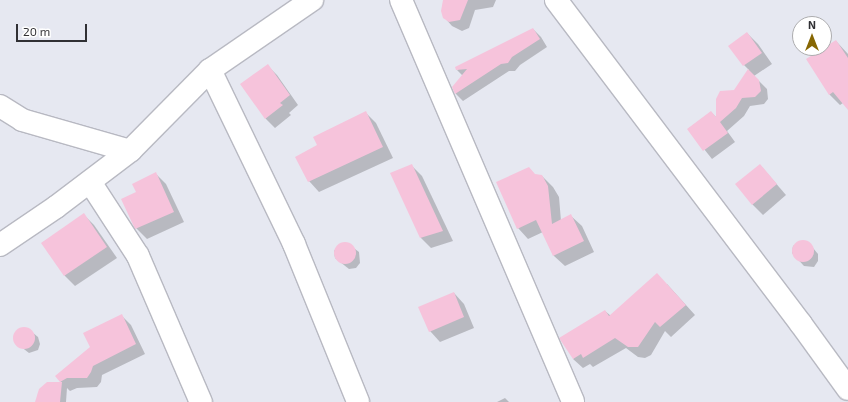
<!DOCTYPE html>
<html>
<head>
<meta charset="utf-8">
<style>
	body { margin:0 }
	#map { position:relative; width:848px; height:402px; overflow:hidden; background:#e6e8f1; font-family:"Exo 2",sans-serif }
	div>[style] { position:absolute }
	.shadow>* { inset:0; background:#0003 }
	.building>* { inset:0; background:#f6c3db }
	.round { border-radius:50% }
	.roads { filter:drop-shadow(1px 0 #b8b9c2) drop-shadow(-1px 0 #b8b9c2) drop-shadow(0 1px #b8b9c2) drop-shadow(0 -1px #b8b9c2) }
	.street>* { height:22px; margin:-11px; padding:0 11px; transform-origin:11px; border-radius:11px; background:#fff }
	span { translate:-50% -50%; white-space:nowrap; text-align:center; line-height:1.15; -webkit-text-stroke:3.5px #fff; paint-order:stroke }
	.north { position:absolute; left:792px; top:16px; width:40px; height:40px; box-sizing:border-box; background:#fff; border:1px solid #acacae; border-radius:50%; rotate:0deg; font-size:11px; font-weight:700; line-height:16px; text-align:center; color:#303034 }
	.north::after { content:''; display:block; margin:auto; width:14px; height:18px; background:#876703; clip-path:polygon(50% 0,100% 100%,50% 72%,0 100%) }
	.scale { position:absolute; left:16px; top:24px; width:71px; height:18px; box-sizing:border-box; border:2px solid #303034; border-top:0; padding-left:5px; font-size:12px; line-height:14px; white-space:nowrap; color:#303034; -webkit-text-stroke:3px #fff; paint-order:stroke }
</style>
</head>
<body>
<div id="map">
	<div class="shadow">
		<i style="clip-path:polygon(444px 0,496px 0,493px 7px,475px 10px,469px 28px,462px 31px,452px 26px,444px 17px)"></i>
		<i style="clip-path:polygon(533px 29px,541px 37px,547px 47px,520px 65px,515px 71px,509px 71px,463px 101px,456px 94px,453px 88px,463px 76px,457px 70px)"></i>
		<i style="clip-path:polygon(747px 33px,758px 44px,772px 64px,754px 76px,767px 89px,768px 99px,764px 104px,750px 106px,744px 116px,727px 131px,735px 142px,712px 159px,688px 129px,711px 112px,717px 118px,749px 70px,744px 65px)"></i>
		<i style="clip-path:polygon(836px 41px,848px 54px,848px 108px,843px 103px,840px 105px,829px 94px)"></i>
		<i style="clip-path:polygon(268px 66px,277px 75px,298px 105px,289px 113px,291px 115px,275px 128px,266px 119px,242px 84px)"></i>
		<i style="clip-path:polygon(366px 113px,376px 123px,393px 158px,319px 192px,309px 181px,318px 146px)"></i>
		<i style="clip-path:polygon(411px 165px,422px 176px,453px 241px,431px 248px,421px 238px)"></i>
		<i style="clip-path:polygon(760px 165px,786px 195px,763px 215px,752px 204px)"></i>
		<i style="clip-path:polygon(156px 174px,166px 184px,184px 222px,147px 239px,136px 228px,137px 193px)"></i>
		<i style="clip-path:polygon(536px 175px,542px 176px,553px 187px,559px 197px,561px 221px,571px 216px,582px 226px,594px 252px,565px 266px,554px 256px,543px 232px,528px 239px,518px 228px)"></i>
		<i style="clip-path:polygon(84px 215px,94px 225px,117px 258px,75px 286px,65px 276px,42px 243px)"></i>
		<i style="clip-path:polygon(801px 241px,808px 242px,818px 254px,818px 261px,814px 267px,804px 266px,792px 253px,793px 246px)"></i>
		<i style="clip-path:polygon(347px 243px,359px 252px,360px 263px,356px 268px,349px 269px,335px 258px,334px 251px,340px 244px)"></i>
		<i style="clip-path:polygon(667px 284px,695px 315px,671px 337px,665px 331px,651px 355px,645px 358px,638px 357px,626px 348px,593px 367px,590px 364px,583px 368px,573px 359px,605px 311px,611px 316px)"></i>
		<i style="clip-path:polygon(454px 293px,464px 304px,474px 328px,440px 342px,430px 331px)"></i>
		<i style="clip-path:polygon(121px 315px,131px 325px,145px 354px,102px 375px,101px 382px,97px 387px,77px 388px,70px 391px,67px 388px,66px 402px,43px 402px,45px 384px,62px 383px,60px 381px)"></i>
		<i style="clip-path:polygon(27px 328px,38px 337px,40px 344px,38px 350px,29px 353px,16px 343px,14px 337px,17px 331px)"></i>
		<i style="clip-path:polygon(505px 398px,509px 402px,497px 402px)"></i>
	</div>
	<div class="building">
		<i style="clip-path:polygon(443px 0,468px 0,460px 20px,449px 22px,443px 18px,441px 11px)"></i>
		<i style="clip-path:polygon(533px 28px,540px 39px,512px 57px,508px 63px,501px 64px,455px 94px,452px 87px,467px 69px,456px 70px,455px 67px)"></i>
		<i style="clip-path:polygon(747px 32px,762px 53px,743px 66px,728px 46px)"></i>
		<i style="clip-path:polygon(836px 40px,848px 58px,848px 110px,833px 92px,829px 95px,806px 59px)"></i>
		<i style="clip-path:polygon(268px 64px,290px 95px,280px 103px,283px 105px,265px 119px,240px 84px)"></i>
		<i style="clip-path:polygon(748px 69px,759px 80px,761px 91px,755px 97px,742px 98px,736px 108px,720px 122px,728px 133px,703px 151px,687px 129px,711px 111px,716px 117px,716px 99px,720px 91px,734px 90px)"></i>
		<i style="clip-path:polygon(366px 111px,383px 147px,308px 182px,295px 157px,317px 145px,313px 137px)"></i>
		<i style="clip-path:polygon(412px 164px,443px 231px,420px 238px,390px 173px)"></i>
		<i style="clip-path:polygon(760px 164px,777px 184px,752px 205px,735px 184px)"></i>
		<i style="clip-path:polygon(529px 167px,535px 174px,542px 175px,548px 186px,552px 224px,571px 214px,584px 241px,553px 256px,536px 220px,517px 229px,496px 182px)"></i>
		<i style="clip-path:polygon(156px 172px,174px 212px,135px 229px,121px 199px,136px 192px,132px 184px)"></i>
		<i style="clip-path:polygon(84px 213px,107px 247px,64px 276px,41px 243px)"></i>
		<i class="round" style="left:792px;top:240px;width:22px;height:22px"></i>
		<i class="round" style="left:334px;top:242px;width:22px;height:22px"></i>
		<i style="clip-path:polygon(657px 273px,686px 305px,660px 327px,655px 322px,638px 347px,628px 347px,615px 338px,583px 358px,581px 354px,573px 359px,559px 338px,605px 310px,609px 316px)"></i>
		<i style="clip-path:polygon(454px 292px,464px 317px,429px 332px,418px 307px)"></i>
		<i style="clip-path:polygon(122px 314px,136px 344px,93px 366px,91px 372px,87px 378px,67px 378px,60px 382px,55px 376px,90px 347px,83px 333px)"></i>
		<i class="round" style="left:13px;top:327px;width:22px;height:22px"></i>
		<i style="clip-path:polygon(47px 382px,62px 382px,60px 402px,35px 402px,39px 389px)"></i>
	</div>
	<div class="roads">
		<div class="street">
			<i style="left:401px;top:0;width:437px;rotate:66.8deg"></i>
			<i style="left:556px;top:0;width:406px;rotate:52.9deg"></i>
			<i style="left:801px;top:324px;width:80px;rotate:54.1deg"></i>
			<i style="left:210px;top:70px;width:193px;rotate:64.2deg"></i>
			<i style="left:294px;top:244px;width:170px;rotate:67.9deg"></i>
			<i style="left:0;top:106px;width:26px;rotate:32deg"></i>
			<i style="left:22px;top:120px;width:112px;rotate:16deg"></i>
			<i style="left:90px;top:182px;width:88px;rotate:57deg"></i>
			<i style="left:138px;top:256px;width:159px;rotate:66.7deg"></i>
			<i style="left:0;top:245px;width:68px;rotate:-34.2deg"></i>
			<i style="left:56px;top:207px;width:94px;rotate:-37.2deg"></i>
			<i style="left:131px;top:150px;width:112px;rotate:-45.4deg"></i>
			<i style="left:210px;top:70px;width:124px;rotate:-34.5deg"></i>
		</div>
	</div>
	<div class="north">N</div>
	<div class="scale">20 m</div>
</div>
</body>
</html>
